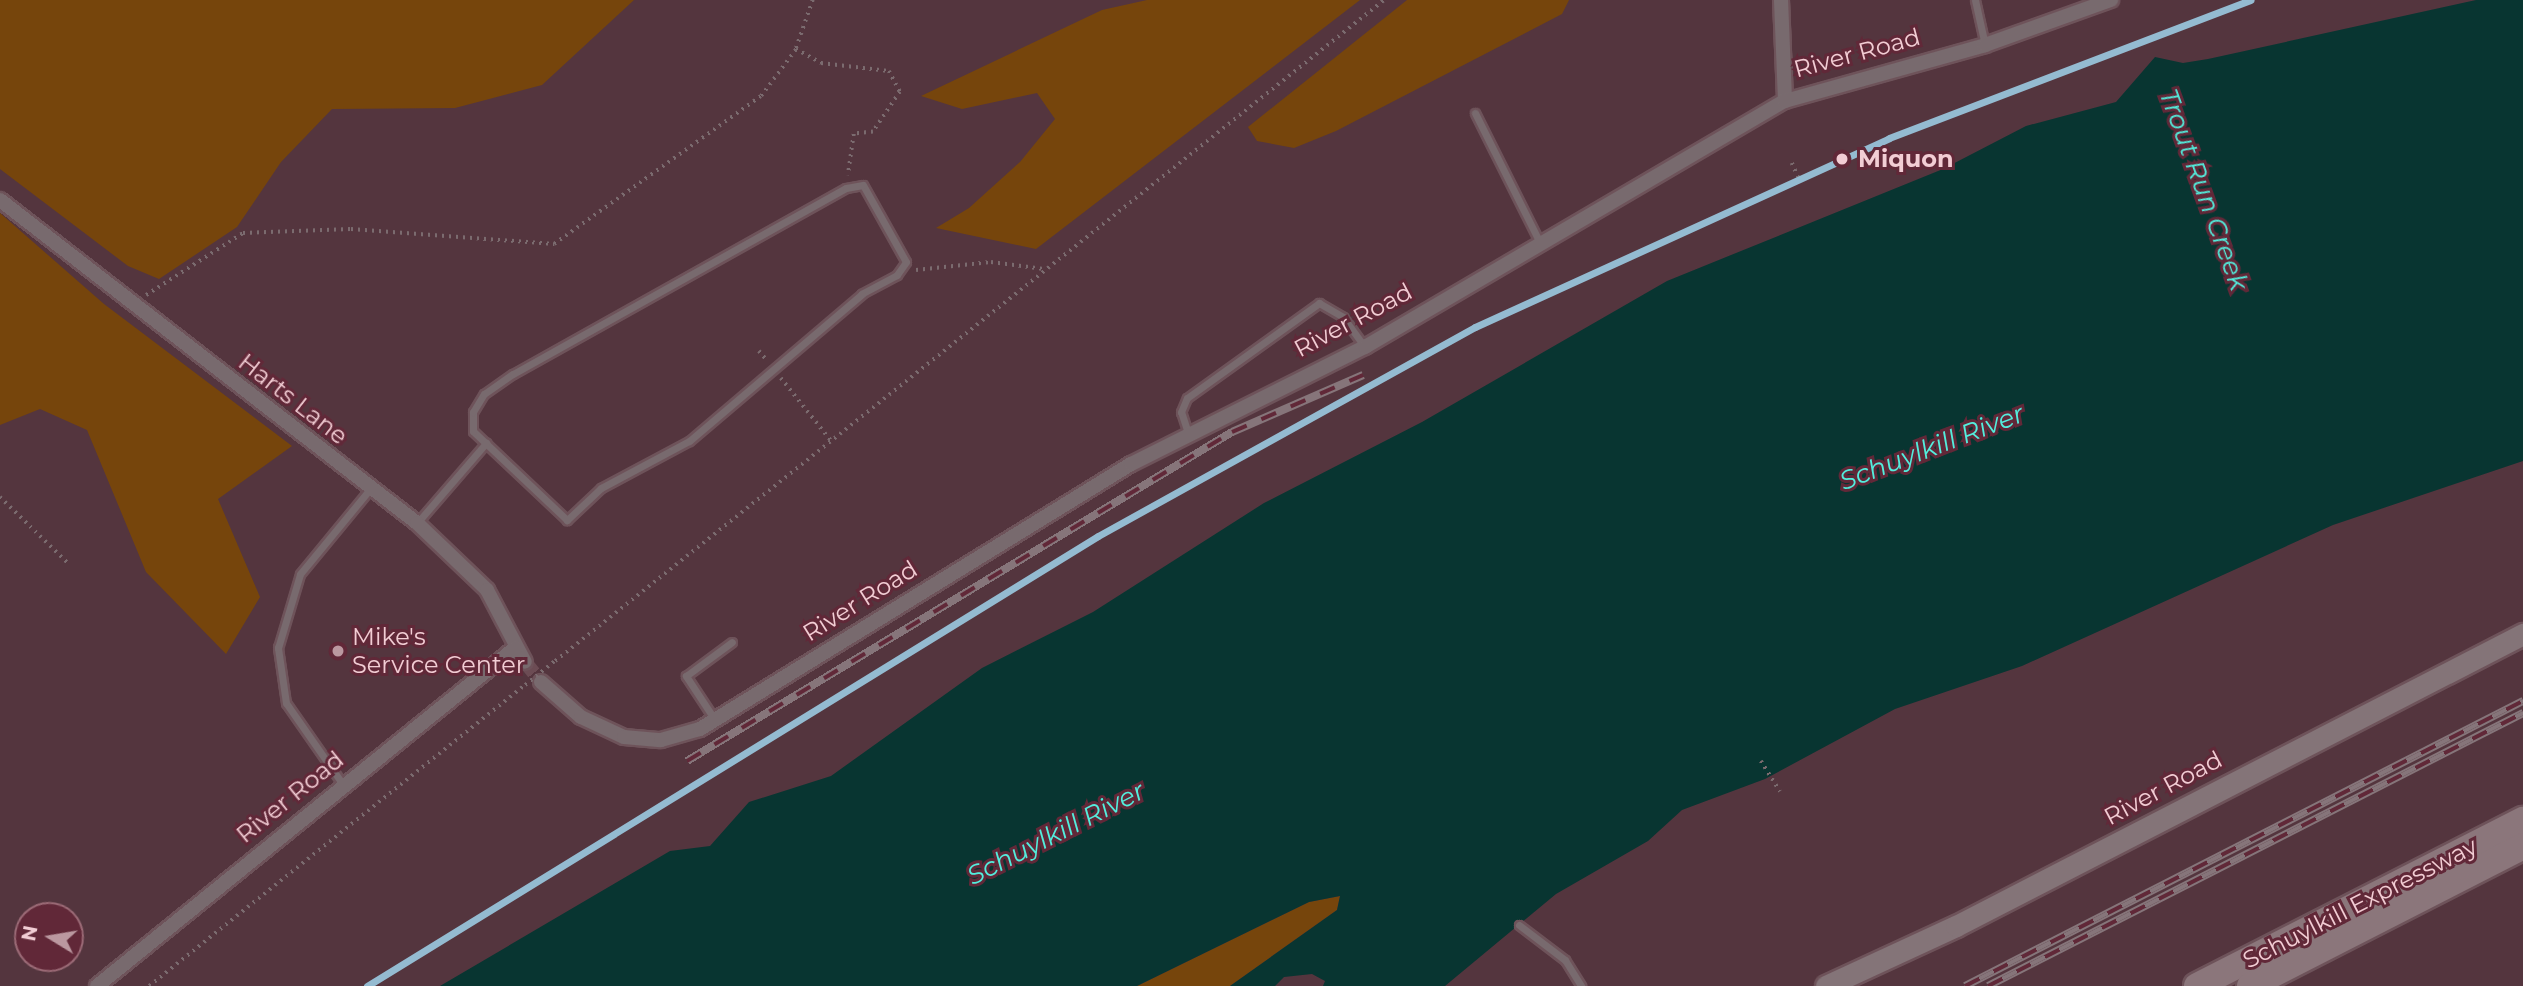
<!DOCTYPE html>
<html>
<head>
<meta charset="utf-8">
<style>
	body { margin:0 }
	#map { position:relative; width:2523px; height:986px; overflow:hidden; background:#54353e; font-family:Montserrat,sans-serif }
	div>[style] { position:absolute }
	.green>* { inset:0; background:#76450c }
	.water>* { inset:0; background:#083531 }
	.street-tunnel>* { height:14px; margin-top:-7px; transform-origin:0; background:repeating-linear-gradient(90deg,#6c4c54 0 14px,transparent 0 21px) }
	.path>* { height:3.5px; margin-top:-1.75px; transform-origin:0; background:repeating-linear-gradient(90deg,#7b6b6f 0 2px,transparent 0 7px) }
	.roads { filter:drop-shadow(2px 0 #6e535a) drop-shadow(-2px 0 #6e535a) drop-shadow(0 2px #6e535a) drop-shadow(0 -2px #6e535a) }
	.lane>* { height:7px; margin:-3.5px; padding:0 3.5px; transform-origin:3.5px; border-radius:3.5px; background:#786a6e }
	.street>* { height:14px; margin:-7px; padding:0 7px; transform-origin:7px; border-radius:7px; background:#786a6e }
	.secondary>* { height:21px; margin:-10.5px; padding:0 10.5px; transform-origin:10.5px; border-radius:10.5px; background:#847478 }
	.highway>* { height:26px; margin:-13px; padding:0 13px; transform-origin:13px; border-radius:13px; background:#8b767b }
	.rail>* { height:8px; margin-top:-4px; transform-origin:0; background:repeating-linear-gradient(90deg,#612838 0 16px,#86757a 0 32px); box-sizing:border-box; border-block:2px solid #86757a }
	.path-bridge>* { height:3.5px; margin-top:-1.75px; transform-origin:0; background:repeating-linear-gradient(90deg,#7b6b6f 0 2px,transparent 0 7px) }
	.rail-1>* { height:7px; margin:-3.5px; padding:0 3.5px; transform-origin:3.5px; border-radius:3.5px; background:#94bbd1 }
	.dots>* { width:19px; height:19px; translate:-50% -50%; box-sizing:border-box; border:4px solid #612838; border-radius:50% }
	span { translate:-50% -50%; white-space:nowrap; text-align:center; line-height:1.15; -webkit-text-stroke:6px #612838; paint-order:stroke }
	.street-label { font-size:24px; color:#f2cdd4 }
	.stop-label { font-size:24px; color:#f2cdd4; font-weight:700 }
	.left { translate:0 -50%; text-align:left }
	.poi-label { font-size:24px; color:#f2cdd4 }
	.water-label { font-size:26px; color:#52eedd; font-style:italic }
	.north { position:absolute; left:14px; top:902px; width:70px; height:70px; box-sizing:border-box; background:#612838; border:2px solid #9b6a76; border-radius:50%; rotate:281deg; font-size:19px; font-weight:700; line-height:28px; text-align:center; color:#f2cdd4 }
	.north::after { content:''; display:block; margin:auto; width:24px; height:32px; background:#bb98a0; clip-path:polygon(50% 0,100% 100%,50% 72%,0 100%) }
</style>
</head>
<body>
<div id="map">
	<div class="green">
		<i style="clip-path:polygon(0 0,634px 0,542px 85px,455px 108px,332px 109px,281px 162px,237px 227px,159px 279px,128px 266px,0 169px)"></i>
		<i style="clip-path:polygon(1147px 0,1360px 0,1036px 249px,936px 228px,969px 208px,1020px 162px,1055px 119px,1037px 93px,962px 109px,921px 96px,1102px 10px)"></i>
		<i style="clip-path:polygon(1407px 0,1569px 0,1562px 14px,1336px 131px,1294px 148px,1257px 141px,1248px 127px)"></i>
		<i style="clip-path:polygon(0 213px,104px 304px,292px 446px,218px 499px,260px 597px,226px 654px,146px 572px,87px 430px,40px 409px,0 425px)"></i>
		<i style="clip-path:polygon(1340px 896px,1337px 910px,1230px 986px,1137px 986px,1309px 902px)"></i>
	</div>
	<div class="water">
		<i style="clip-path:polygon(2476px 0,2523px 0,2523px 461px,2333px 525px,2022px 666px,1895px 709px,1765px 779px,1682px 810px,1648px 841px,1556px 894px,1445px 986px,1323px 986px,1325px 981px,1312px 974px,1284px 977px,1275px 986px,1230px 986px,1337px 910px,1340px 896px,1309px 902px,1137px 986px,440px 986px,670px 851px,710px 846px,749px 802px,831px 776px,982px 668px,1093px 612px,1264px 503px,1422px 422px,1667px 281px,1943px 169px,2026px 126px,2116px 102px,2155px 57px,2183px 63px,2208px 59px)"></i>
	</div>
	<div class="street-tunnel">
		<i style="left:525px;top:662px;width:26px;rotate:51deg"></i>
	</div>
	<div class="path">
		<i style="left:813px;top:0;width:52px;rotate:109.1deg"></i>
		<i style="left:796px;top:49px;width:29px;rotate:29deg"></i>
		<i style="left:821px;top:63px;width:68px;rotate:6.7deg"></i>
		<i style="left:889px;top:71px;width:24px;rotate:62deg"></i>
		<i style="left:900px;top:92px;width:48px;rotate:124deg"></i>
		<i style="left:873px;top:132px;width:19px;rotate:174deg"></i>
		<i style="left:854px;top:134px;width:42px;rotate:98.1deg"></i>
		<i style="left:1792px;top:163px;width:20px;rotate:66deg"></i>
		<i style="left:916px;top:270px;width:75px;rotate:-6.1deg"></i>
		<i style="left:991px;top:262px;width:53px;rotate:7.5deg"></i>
		<i style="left:146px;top:295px;width:115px;rotate:-32.6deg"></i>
		<i style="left:243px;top:233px;width:108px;rotate:-2.1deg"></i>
		<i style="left:351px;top:229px;width:204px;rotate:4.2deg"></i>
		<i style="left:554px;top:244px;width:254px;rotate:-35.6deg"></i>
		<i style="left:761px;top:96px;width:59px;rotate:-53.3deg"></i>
		<i style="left:759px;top:351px;width:11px;rotate:49deg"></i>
		<i style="left:781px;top:378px;width:82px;rotate:51.4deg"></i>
		<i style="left:0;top:497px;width:96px;rotate:44.2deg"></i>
		<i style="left:555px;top:661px;width:1060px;rotate:-38.57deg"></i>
		<i style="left:1761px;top:761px;width:36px;rotate:58deg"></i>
		<i style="left:149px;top:986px;width:482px;rotate:-38.7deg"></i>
	</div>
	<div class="roads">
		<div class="lane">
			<i style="left:1975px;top:0;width:46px;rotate:77.5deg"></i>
			<i style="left:1475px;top:113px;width:148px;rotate:63.4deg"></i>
			<i style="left:863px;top:185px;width:88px;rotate:60.8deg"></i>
			<i style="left:906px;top:262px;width:16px;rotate:125deg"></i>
			<i style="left:897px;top:275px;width:40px;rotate:152deg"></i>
			<i style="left:862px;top:294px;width:227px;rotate:139.6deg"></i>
			<i style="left:689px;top:441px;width:100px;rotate:151.9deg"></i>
			<i style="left:601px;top:488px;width:47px;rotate:136.7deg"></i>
			<i style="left:567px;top:520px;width:129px;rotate:-136.6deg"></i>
			<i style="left:473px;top:431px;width:19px;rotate:-90deg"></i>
			<i style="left:473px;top:412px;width:21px;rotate:-59deg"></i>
			<i style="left:484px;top:394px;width:35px;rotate:-35deg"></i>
			<i style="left:513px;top:374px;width:381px;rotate:-29.2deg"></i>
			<i style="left:846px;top:188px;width:17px;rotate:-10deg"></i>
			<i style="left:1188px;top:433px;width:22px;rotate:-108deg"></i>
			<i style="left:1181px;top:412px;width:15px;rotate:-67deg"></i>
			<i style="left:1187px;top:398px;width:163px;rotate:-35.7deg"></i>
			<i style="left:1319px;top:303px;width:28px;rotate:30deg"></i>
			<i style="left:1343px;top:317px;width:37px;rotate:54deg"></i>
			<i style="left:417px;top:523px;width:106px;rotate:-49.2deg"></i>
			<i style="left:715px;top:720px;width:53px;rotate:-123.4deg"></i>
			<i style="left:686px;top:676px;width:57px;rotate:-36.5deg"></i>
			<i style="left:344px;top:786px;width:101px;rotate:-124.9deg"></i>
			<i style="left:286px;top:703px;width:56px;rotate:-98.3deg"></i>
			<i style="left:278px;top:648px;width:77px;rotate:-73.4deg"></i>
			<i style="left:300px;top:574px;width:112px;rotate:-50.5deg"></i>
			<i style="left:1519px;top:925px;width:58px;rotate:37.3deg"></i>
			<i style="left:1565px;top:960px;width:31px;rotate:58deg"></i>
		</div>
		<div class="street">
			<i style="left:1781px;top:0;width:101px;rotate:87.7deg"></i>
			<i style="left:0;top:200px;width:527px;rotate:37.76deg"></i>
			<i style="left:417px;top:523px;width:97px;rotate:43.7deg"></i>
			<i style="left:487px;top:590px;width:81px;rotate:62.2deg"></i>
			<i style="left:541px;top:682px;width:53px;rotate:41.2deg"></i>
			<i style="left:581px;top:717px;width:47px;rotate:24.9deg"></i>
			<i style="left:624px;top:737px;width:37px;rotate:5deg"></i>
			<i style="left:661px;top:740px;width:41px;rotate:-15.8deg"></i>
			<i style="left:700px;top:729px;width:506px;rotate:-31.59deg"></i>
			<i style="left:1131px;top:464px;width:262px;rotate:-26.6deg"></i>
			<i style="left:1365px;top:347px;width:487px;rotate:-30.4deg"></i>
			<i style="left:1785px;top:101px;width:208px;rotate:-15.6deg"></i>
			<i style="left:1985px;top:45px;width:134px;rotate:-19.7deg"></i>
			<i style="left:97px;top:986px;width:538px;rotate:-38.96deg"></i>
		</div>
		<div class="secondary">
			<i style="left:1826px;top:986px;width:143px;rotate:-24.8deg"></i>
			<i style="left:1956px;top:926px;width:638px;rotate:-27.25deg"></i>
		</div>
		<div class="highway">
			<i style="left:2197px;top:986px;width:366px;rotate:-27deg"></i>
			<i style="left:2250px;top:986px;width:307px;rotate:-27.1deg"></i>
		</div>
	</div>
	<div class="rail">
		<i style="left:687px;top:761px;width:637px;rotate:-31.12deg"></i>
		<i style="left:1232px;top:432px;width:143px;rotate:-23.5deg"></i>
		<i style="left:1965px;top:986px;width:627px;rotate:-27.06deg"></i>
		<i style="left:1988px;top:986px;width:601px;rotate:-27.03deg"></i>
	</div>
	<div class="path-bridge">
		<i style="left:525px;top:685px;width:38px;rotate:-39deg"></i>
	</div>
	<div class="rail-1">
		<i style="left:367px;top:986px;width:858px;rotate:-31.62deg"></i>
		<i style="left:1098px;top:536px;width:431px;rotate:-29deg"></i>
		<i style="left:1475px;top:327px;width:455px;rotate:-24.5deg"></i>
		<i style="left:1889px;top:138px;width:387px;rotate:-20.9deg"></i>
	</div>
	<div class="dots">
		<i style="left:1842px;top:159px;background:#f2cdd4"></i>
		<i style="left:338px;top:651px;background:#bb98a0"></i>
	</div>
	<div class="street-label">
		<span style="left:1857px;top:53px;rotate:-15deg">River Road</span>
		<span style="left:1353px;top:320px;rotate:-28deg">River Road</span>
		<span style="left:293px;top:399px;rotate:38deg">Harts Lane</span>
		<span style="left:860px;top:601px;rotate:-32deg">River Road</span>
		<span style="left:2163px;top:788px;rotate:-28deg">River Road</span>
		<span style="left:290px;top:797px;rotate:-39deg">River Road</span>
		<span style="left:2360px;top:903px;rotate:-27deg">Schuylkill Expressway</span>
	</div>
	<div class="stop-label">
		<span class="left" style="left:1858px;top:159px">Miquon</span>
	</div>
	<div class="poi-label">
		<span class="left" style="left:352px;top:651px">Mike's<br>Service Center</span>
	</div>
	<div class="water-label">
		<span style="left:2203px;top:190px;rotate:70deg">Trout Run Creek</span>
		<span style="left:1932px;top:448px;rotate:-21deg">Schuylkill River</span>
		<span style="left:1056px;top:834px;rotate:-27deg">Schuylkill River</span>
	</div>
	<div class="north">N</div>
</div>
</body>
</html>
